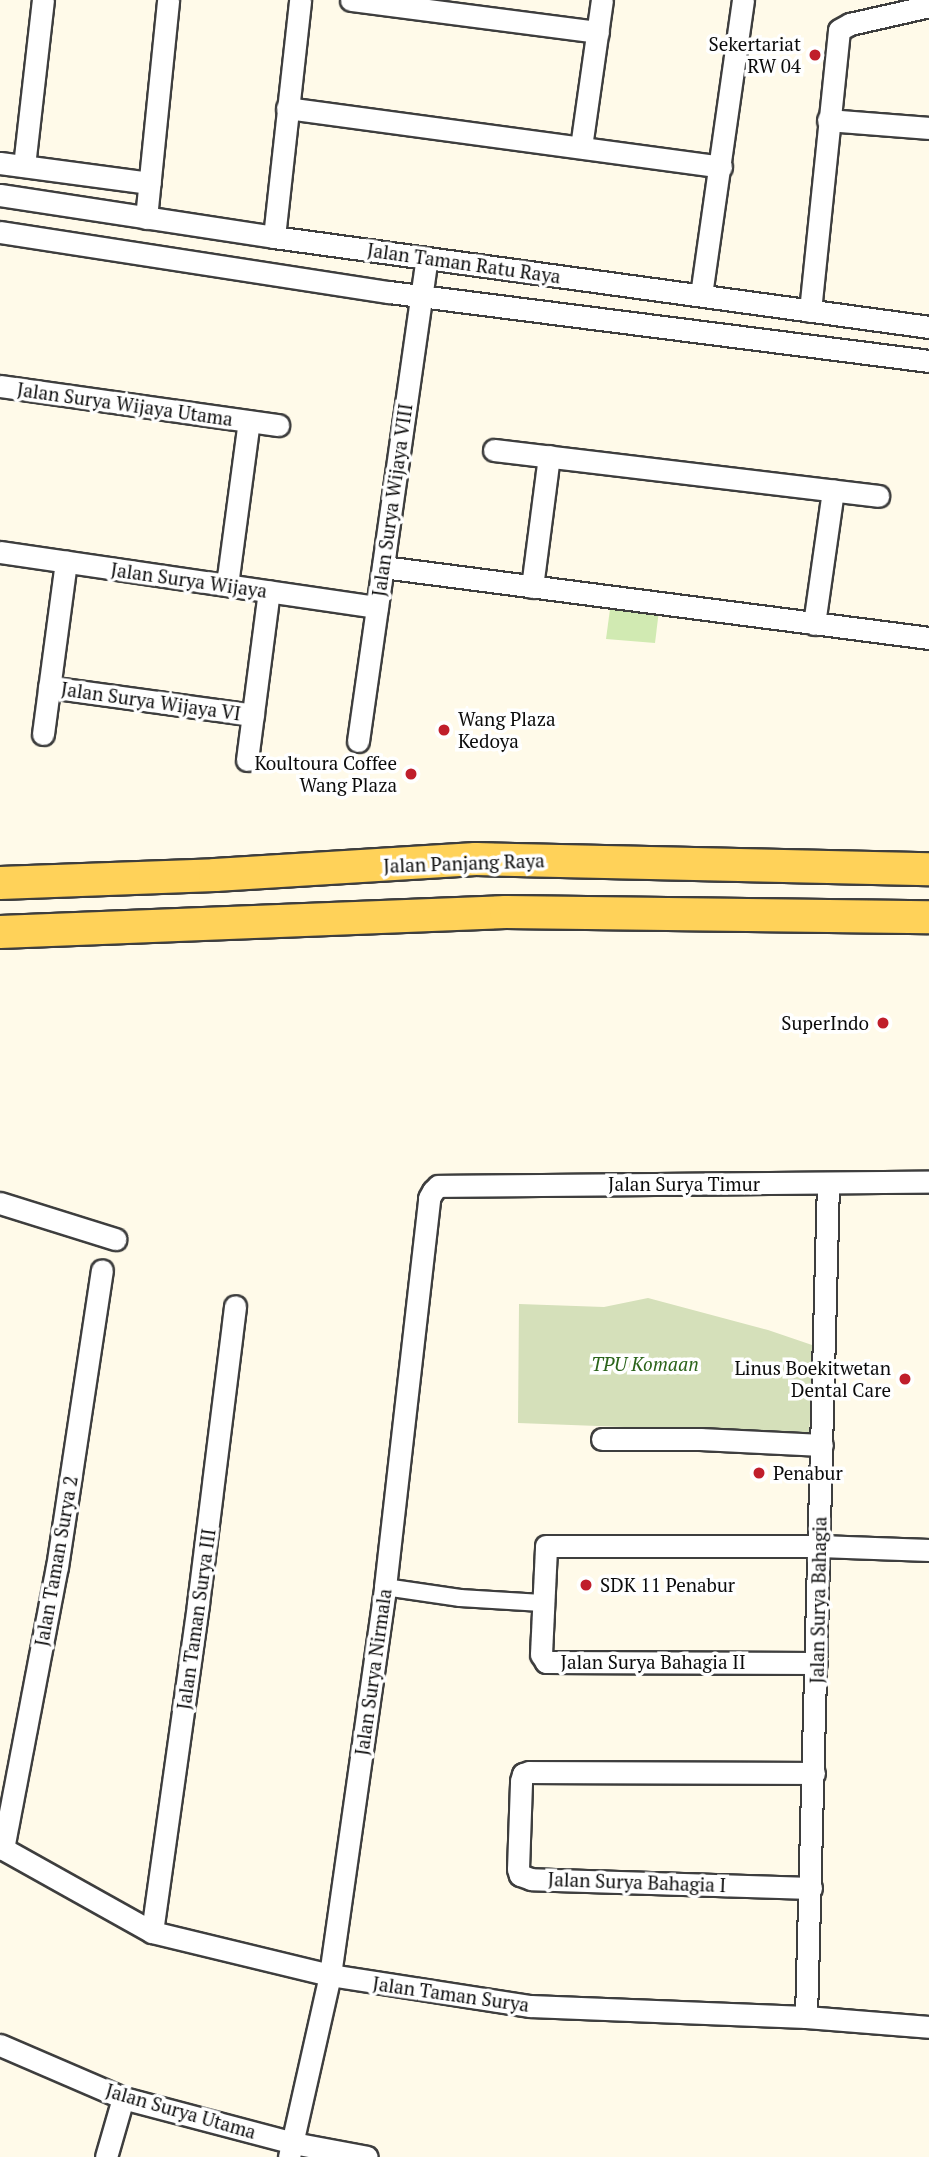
<!DOCTYPE html>
<html>
<head>
<meta charset="utf-8">
<style>
	body { margin:0 }
	#map { position:relative; width:929px; height:2157px; overflow:hidden; background:#fffae9; font-family:"PT Serif",serif }
	div>[style] { position:absolute }
	.green>* { inset:0; background:#d1eab2 }
	.cemetery>* { inset:0; background:#d5e0ba }
	.roads { filter:drop-shadow(2px 0 #3e3e3e) drop-shadow(-2px 0 #3e3e3e) drop-shadow(0 2px #3e3e3e) drop-shadow(0 -2px #3e3e3e) }
	.pedestrian>* { height:16px; margin:-8px; padding:0 8px; transform-origin:8px; border-radius:8px; background:#fff }
	.minor>* { height:21px; margin:-10.5px; padding:0 10.5px; transform-origin:10.5px; border-radius:10.5px; background:#fff }
	.primary>* { height:32px; margin:-16px; padding:0 16px; transform-origin:16px; border-radius:16px; background:#ffd259 }
	.dots>* { width:19px; height:19px; translate:-50% -50%; box-sizing:border-box; border:4px solid #fff; border-radius:50% }
	span { translate:-50% -50%; white-space:nowrap; text-align:center; line-height:1.15; -webkit-text-stroke:7px #fff; paint-order:stroke }
	.poi-label { font-size:19px; color:#0b0b0b }
	.right { translate:-100% -50%; text-align:right }
	.left { translate:0 -50%; text-align:left }
	.street-label { font-size:19px; color:#0b0b0b }
	.park-label { font-size:19px; color:#2b641a; font-style:italic }
</style>
</head>
<body>
<div id="map">
	<div class="green">
		<i style="clip-path:polygon(613px 587px,661px 594px,655px 643px,606px 639px)"></i>
	</div>
	<div class="cemetery">
		<i style="clip-path:polygon(648px 1298px,768px 1330px,815px 1346px,809px 1434px,518px 1423px,519px 1304px,604px 1307px)"></i>
	</div>
	<div class="roads">
		<div class="pedestrian">
			<i style="left:385px;top:1587px;width:76px;rotate:8.3deg"></i>
			<i style="left:460px;top:1598px;width:82px;rotate:3.5deg"></i>
		</div>
		<div class="minor">
			<i style="left:351px;top:0;width:249px;rotate:7.4deg"></i>
			<i style="left:287px;top:108px;width:438px;rotate:7.7deg"></i>
			<i style="left:828px;top:120px;width:101px;rotate:4.5deg"></i>
			<i style="left:581px;top:147px;width:148px;rotate:-81.9deg"></i>
			<i style="left:0;top:163px;width:151px;rotate:7.6deg"></i>
			<i style="left:24px;top:166px;width:167px;rotate:-83.5deg"></i>
			<i style="left:0;top:195px;width:277px;rotate:8.7deg"></i>
			<i style="left:274px;top:237px;width:661px;rotate:7.82deg"></i>
			<i style="left:146px;top:218px;width:219px;rotate:-84.2deg"></i>
			<i style="left:0;top:232px;width:394px;rotate:8.8deg"></i>
			<i style="left:389px;top:292px;width:544px;rotate:7.28deg"></i>
			<i style="left:274px;top:237px;width:238px;rotate:-83.7deg"></i>
			<i style="left:701px;top:295px;width:298px;rotate:-81.9deg"></i>
			<i style="left:810px;top:311px;width:282px;rotate:-84.1deg"></i>
			<i style="left:839px;top:30px;width:13px;rotate:-29deg"></i>
			<i style="left:850px;top:24px;width:81px;rotate:-12.8deg"></i>
			<i style="left:0;top:386px;width:281px;rotate:8deg"></i>
			<i style="left:494px;top:450px;width:387px;rotate:6.8deg"></i>
			<i style="left:0;top:552px;width:381px;rotate:8.3deg"></i>
			<i style="left:383px;top:567px;width:551px;rotate:7.41deg"></i>
			<i style="left:227px;top:585px;width:165px;rotate:-82.4deg"></i>
			<i style="left:532px;top:587px;width:132px;rotate:-82.6deg"></i>
			<i style="left:814px;top:624px;width:135px;rotate:-81.9deg"></i>
			<i style="left:49px;top:687px;width:206px;rotate:7.8deg"></i>
			<i style="left:43px;top:734px;width:174px;rotate:-82.4deg"></i>
			<i style="left:358px;top:741px;width:487px;rotate:-81.9deg"></i>
			<i style="left:247px;top:760px;width:170px;rotate:-82.6deg"></i>
			<i style="left:0;top:1203px;width:121px;rotate:17.4deg"></i>
			<i style="left:602px;top:1439px;width:98px"></i>
			<i style="left:700px;top:1439px;width:122px;rotate:2.8deg"></i>
			<i style="left:816px;top:1663px;width:270px;rotate:-179.8deg"></i>
			<i style="left:546px;top:1662px;width:9px;rotate:-122deg"></i>
			<i style="left:541px;top:1654px;width:108px;rotate:-87.3deg"></i>
			<i style="left:546px;top:1546px;width:273px"></i>
			<i style="left:819px;top:1546px;width:110px;rotate:2.1deg"></i>
			<i style="left:0;top:1847px;width:174px;rotate:29.2deg"></i>
			<i style="left:152px;top:1932px;width:183px;rotate:13.6deg"></i>
			<i style="left:330px;top:1975px;width:202px;rotate:8.8deg"></i>
			<i style="left:530px;top:2006px;width:276px;rotate:2.3deg"></i>
			<i style="left:806px;top:2017px;width:123px;rotate:4.6deg"></i>
			<i style="left:3px;top:1849px;width:287px;rotate:-79.2deg"></i>
			<i style="left:57px;top:1567px;width:300px;rotate:-81.4deg"></i>
			<i style="left:811px;top:1888px;width:280px;rotate:-178.2deg"></i>
			<i style="left:531px;top:1879px;width:12px;rotate:-160deg"></i>
			<i style="left:520px;top:1875px;width:6px;rotate:-108deg"></i>
			<i style="left:518px;top:1869px;width:88px;rotate:-88deg"></i>
			<i style="left:521px;top:1781px;width:7px;rotate:-74deg"></i>
			<i style="left:523px;top:1774px;width:6px;rotate:-18deg"></i>
			<i style="left:529px;top:1772px;width:285px;rotate:0.2deg"></i>
			<i style="left:152px;top:1932px;width:331px;rotate:-82deg"></i>
			<i style="left:198px;top:1604px;width:300px;rotate:-82.9deg"></i>
			<i style="left:806px;top:2017px;width:834px;rotate:-88.49deg"></i>
			<i style="left:0;top:2045px;width:134px;rotate:23.3deg"></i>
			<i style="left:123px;top:2098px;width:176px;rotate:14.8deg"></i>
			<i style="left:293px;top:2143px;width:75px;rotate:10.7deg"></i>
			<i style="left:106px;top:2157px;width:61px;rotate:-73.9deg"></i>
			<i style="left:289px;top:2157px;width:187px;rotate:-77.3deg"></i>
			<i style="left:330px;top:1975px;width:392px;rotate:-81.9deg"></i>
			<i style="left:385px;top:1587px;width:391px;rotate:-83.5deg"></i>
			<i style="left:429px;top:1198px;width:8px;rotate:-60deg"></i>
			<i style="left:433px;top:1191px;width:7px;rotate:-45deg"></i>
			<i style="left:438px;top:1186px;width:491px;rotate:-0.5deg"></i>
		</div>
		<div class="primary">
			<i style="left:0;top:883px;width:215px;rotate:-2.1deg"></i>
			<i style="left:215px;top:875px;width:261px;rotate:-3.5deg"></i>
			<i style="left:476px;top:859px;width:453px;rotate:1.3deg"></i>
			<i style="left:0;top:932px;width:506px;rotate:-2.26deg"></i>
			<i style="left:506px;top:912px;width:423px;rotate:0.7deg"></i>
		</div>
	</div>
	<div class="dots">
		<i style="left:815px;top:55px;background:#c01e2b"></i>
		<i style="left:444px;top:730px;background:#c01e2b"></i>
		<i style="left:411px;top:774px;background:#c01e2b"></i>
		<i style="left:883px;top:1023px;background:#c01e2b"></i>
		<i style="left:905px;top:1379px;background:#c01e2b"></i>
		<i style="left:759px;top:1473px;background:#c01e2b"></i>
		<i style="left:586px;top:1585px;background:#c01e2b"></i>
	</div>
	<div class="poi-label">
		<span class="right" style="left:801px;top:55px">Sekertariat<br>RW 04</span>
		<span class="left" style="left:458px;top:730px">Wang Plaza<br>Kedoya</span>
		<span class="right" style="left:397px;top:774px">Koultoura Coffee<br>Wang Plaza</span>
		<span class="right" style="left:869px;top:1023px">SuperIndo</span>
		<span class="right" style="left:891px;top:1379px">Linus Boekitwetan<br>Dental Care</span>
		<span class="left" style="left:773px;top:1473px">Penabur</span>
		<span class="left" style="left:600px;top:1585px">SDK 11 Penabur</span>
	</div>
	<div class="street-label">
		<span style="left:464px;top:263px;rotate:8deg">Jalan Taman Ratu Raya</span>
		<span style="left:125px;top:404px;rotate:8deg">Jalan Surya Wijaya Utama</span>
		<span style="left:392px;top:500px;rotate:-82deg">Jalan Surya Wijaya VIII</span>
		<span style="left:189px;top:580px;rotate:8deg">Jalan Surya Wijaya</span>
		<span style="left:151px;top:701px;rotate:8deg">Jalan Surya Wijaya VI</span>
		<span style="left:464px;top:863px;rotate:-2deg">Jalan Panjang Raya</span>
		<span style="left:684px;top:1184px">Jalan Surya Timur</span>
		<span style="left:56px;top:1561px;rotate:-80deg">Jalan Taman Surya 2</span>
		<span style="left:818px;top:1600px;rotate:-89deg">Jalan Surya Bahagia</span>
		<span style="left:196px;top:1619px;rotate:-82deg">Jalan Taman Surya III</span>
		<span style="left:653px;top:1662px">Jalan Surya Bahagia II</span>
		<span style="left:373px;top:1672px;rotate:-82deg">Jalan Surya Nirmala</span>
		<span style="left:637px;top:1882px;rotate:2deg">Jalan Surya Bahagia I</span>
		<span style="left:451px;top:1994px;rotate:8deg">Jalan Taman Surya</span>
		<span style="left:181px;top:2111px;rotate:16deg">Jalan Surya Utama</span>
	</div>
	<div class="park-label">
		<span style="left:645px;top:1364px">TPU Komaan</span>
	</div>
</div>
</body>
</html>
